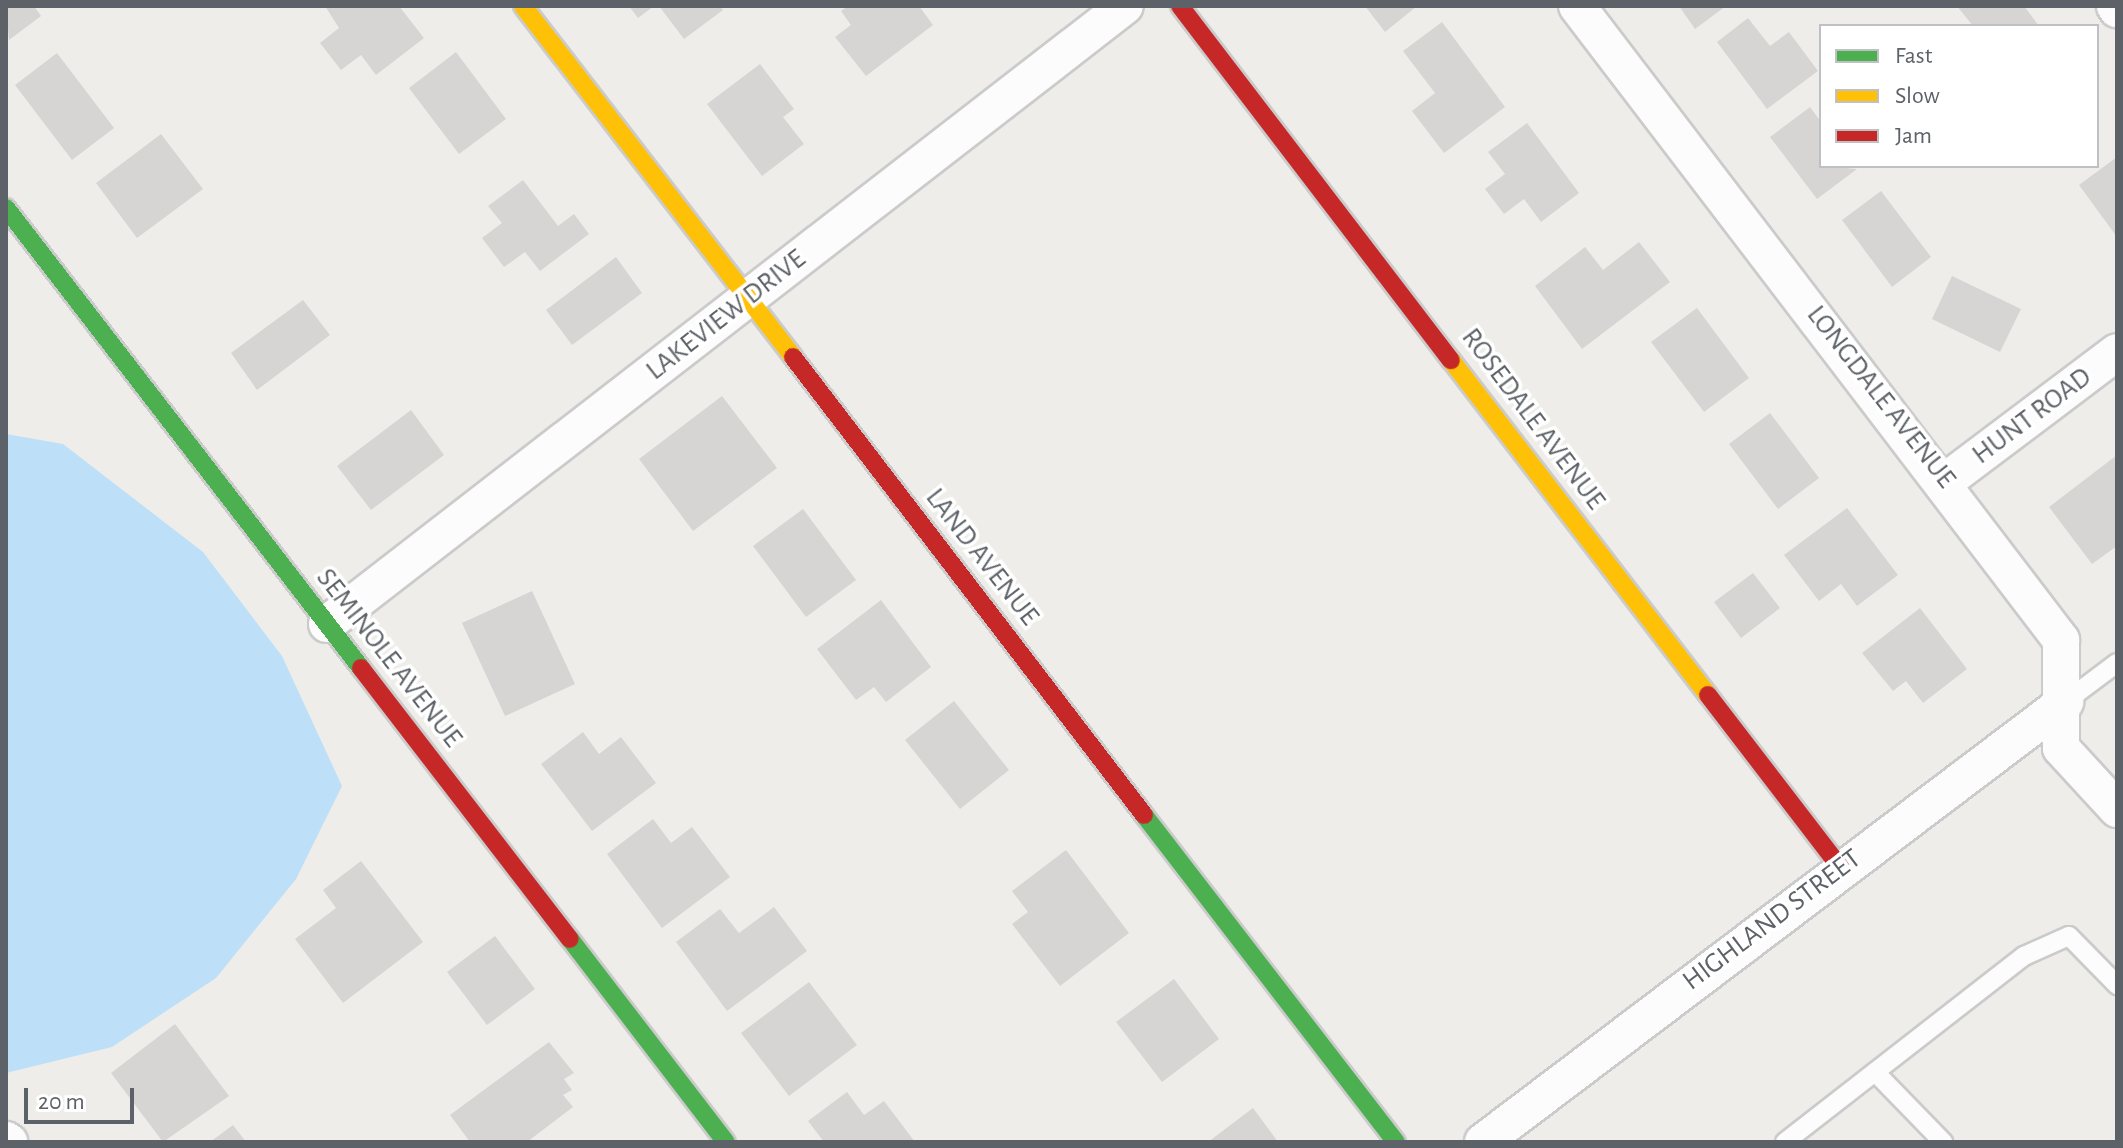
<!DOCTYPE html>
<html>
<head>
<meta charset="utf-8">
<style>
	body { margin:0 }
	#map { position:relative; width:2123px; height:1148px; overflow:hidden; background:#eeede9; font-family:"Alegreya Sans",sans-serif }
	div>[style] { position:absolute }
	.water>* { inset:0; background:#bde0f8 }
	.building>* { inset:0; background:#d6d5d3 }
	.roads { filter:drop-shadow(2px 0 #cbcbcb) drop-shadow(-2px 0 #cbcbcb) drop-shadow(0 2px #cbcbcb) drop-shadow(0 -2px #cbcbcb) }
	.lane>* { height:18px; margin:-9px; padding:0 9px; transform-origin:9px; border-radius:9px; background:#fcfcfc }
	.street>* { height:36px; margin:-18px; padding:0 18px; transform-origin:18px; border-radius:18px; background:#fcfcfc }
	.fast>* { height:18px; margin:-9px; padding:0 9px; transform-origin:9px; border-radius:9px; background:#4caf50 }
	.slow>* { height:18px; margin:-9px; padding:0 9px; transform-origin:9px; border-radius:9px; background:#ffc107 }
	.jam>* { height:18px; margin:-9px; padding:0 9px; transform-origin:9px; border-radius:9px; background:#c62828 }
	span { translate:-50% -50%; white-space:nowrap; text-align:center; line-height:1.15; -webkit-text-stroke:7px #fff; paint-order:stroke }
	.street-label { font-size:28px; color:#5d6268 }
	.frame { position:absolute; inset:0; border:8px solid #5d6268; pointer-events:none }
	.legend { position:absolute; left:1819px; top:24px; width:280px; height:144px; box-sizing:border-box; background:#fff; border:2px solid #bec0c3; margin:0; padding:10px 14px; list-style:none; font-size:24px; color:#5d6268 }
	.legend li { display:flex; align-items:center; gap:16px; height:40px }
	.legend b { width:40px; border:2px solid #bec0c3 }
	.scale { position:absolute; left:24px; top:1088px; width:110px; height:36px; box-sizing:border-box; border:4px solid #5d6268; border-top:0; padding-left:10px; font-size:24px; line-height:28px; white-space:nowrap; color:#5d6268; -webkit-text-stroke:6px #fff; paint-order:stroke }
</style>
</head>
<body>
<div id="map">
	<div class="water">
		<i style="clip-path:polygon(6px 434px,63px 444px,203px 552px,282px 656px,342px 786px,296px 879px,216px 978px,112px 1047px,6px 1073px)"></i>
	</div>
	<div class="building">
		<i style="clip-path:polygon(6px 6px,34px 6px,41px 16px,9px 40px)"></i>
		<i style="clip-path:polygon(325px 6px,399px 6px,424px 38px,376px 75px,361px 55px,341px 70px,320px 43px,339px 28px)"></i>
		<i style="clip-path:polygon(629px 6px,654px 6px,638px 18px)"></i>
		<i style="clip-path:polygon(659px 6px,720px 6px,723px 10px,684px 39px)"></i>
		<i style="clip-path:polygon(848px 6px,919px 6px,933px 25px,866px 76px,835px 37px,851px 25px,841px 11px)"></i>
		<i style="clip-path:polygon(1365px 6px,1417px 6px,1385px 32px)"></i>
		<i style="clip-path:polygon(1679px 6px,1726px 6px,1695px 29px)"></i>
		<i style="clip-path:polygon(1957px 6px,2024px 6px,2039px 26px,1973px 26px)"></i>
		<i style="clip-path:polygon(1748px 18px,1770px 46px,1789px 32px,1818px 71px,1767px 109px,1717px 42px)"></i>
		<i style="clip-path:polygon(1442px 22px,1505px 107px,1444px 153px,1412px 111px,1435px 93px,1403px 51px)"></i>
		<i style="clip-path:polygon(456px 52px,506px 119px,459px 154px,409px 88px)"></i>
		<i style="clip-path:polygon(57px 53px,114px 128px,72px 160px,15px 85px)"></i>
		<i style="clip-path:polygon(760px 64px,794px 109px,783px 117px,804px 144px,762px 176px,707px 104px)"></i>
		<i style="clip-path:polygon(1810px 107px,1821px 122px,1821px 166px,1857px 169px,1817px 199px,1770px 137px)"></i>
		<i style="clip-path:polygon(1527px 123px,1579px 193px,1541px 222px,1524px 199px,1504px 214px,1485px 189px,1505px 174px,1488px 152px)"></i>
		<i style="clip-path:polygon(161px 134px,203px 189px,137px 238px,96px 183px)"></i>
		<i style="clip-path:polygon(2117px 157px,2117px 237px,2079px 185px)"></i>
		<i style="clip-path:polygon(523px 180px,558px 226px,574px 214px,589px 234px,540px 271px,525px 252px,504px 267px,482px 238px,502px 223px,488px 206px)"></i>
		<i style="clip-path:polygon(1881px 191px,1931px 257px,1892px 287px,1842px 220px)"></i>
		<i style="clip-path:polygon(1639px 242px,1670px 282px,1582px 349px,1535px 286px,1585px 247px,1603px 270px)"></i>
		<i style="clip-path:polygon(616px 257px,642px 293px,572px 345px,546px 310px)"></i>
		<i style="clip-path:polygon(1952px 276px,2021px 309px,2000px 352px,1932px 319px)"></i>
		<i style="clip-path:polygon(303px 300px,330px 335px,257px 390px,231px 353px)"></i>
		<i style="clip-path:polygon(1697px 308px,1749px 378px,1704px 412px,1651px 342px)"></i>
		<i style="clip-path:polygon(722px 396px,777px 468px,693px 531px,639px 459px)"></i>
		<i style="clip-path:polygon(411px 410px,444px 455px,371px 510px,337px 466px)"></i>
		<i style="clip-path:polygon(1770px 413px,1819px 478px,1778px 509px,1729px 444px)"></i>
		<i style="clip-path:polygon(2117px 455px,2117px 546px,2092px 564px,2049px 507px)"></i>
		<i style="clip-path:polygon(1847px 508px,1898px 575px,1857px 606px,1841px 584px,1819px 601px,1784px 555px)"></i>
		<i style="clip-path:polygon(803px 509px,856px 580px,806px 617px,753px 546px)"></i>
		<i style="clip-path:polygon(1753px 573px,1780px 608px,1741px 638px,1714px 602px)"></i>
		<i style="clip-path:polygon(532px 591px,575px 684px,505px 716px,462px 623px)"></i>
		<i style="clip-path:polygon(881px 600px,931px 667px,886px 702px,874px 687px,856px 700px,817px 649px)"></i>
		<i style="clip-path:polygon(1920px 608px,1967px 669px,1923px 703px,1906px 681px,1893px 691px,1862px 653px)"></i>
		<i style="clip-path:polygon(954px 701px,1009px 770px,960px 809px,905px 740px)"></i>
		<i style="clip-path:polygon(583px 732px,599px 754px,621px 737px,656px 783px,592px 831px,541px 764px)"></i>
		<i style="clip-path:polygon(653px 819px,671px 843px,692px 827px,730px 877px,662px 928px,607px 854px)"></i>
		<i style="clip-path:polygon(1066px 850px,1129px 933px,1060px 986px,1012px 924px,1028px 912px,1012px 891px)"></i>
		<i style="clip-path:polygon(361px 861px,423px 942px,343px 1003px,295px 939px,336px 908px,323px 890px)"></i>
		<i style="clip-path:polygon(774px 907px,807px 951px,727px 1011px,676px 942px,720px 909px,739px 933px)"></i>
		<i style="clip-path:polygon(495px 936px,535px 989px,487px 1025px,447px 972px)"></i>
		<i style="clip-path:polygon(1174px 979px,1219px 1039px,1162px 1082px,1116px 1022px)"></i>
		<i style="clip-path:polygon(809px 982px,857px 1045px,789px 1096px,741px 1033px)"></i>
		<i style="clip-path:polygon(175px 1024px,229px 1096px,163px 1142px,111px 1073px)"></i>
		<i style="clip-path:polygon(549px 1042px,574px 1073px,564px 1079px,572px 1090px,563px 1095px,573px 1107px,527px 1142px,470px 1142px,450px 1115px)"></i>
		<i style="clip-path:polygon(847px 1092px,864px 1115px,884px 1101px,915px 1142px,824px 1142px,808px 1121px)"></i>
		<i style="clip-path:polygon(1253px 1108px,1278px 1142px,1208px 1142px)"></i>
		<i style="clip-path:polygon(233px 1125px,246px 1142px,210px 1142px)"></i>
	</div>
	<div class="roads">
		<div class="lane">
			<i style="left:2065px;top:702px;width:65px;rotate:-36.9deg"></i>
			<i style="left:1875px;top:1072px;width:98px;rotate:45.8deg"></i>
			<i style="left:1785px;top:1142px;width:303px;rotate:-37.9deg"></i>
			<i style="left:2024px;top:956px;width:49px;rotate:-24deg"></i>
			<i style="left:2069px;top:936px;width:69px;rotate:45.6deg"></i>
		</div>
		<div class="street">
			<i style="left:1577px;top:6px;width:798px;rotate:52.64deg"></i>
			<i style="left:2061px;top:640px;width:108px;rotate:90deg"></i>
			<i style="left:2061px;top:748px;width:83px;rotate:47.4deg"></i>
			<i style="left:2115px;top:6px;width:4px;rotate:56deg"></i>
			<i style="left:1946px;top:481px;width:214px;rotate:-37deg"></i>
			<i style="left:327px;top:624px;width:1009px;rotate:-37.76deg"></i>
			<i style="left:6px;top:1140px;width:4px;rotate:34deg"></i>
			<i style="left:1483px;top:1142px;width:730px;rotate:-37.09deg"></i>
		</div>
		<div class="fast">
			<i style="left:6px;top:208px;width:581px;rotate:52.34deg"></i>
			<i style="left:1144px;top:815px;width:413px;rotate:52.4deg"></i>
			<i style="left:570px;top:939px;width:256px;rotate:52.5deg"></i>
		</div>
		<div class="slow">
			<i style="left:523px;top:6px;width:443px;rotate:52.4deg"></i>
			<i style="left:1451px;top:360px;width:422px;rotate:52.5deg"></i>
		</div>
		<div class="jam">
			<i style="left:1180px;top:6px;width:446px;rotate:52.6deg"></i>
			<i style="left:793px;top:357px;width:577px;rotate:52.53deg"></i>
			<i style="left:361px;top:668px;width:342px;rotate:52.4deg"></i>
			<i style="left:1708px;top:695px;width:217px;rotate:52.5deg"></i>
		</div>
	</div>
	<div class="street-label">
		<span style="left:726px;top:315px;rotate:-38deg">LAKEVIEW DRIVE</span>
		<span style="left:1881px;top:397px;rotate:52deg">LONGDALE AVENUE</span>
		<span style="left:2032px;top:416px;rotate:-37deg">HUNT ROAD</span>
		<span style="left:1533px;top:419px;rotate:53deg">ROSEDALE AVENUE</span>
		<span style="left:982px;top:557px;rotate:52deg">LAND AVENUE</span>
		<span style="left:389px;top:658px;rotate:52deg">SEMINOLE AVENUE</span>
		<span style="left:1772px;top:920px;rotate:-37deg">HIGHLAND STREET</span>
	</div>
	<div class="frame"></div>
	<ul class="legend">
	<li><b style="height:10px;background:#4caf50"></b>Fast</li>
	<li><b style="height:10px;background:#ffc107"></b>Slow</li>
	<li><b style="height:10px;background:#c62828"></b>Jam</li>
	</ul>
	<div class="scale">20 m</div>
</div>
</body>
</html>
